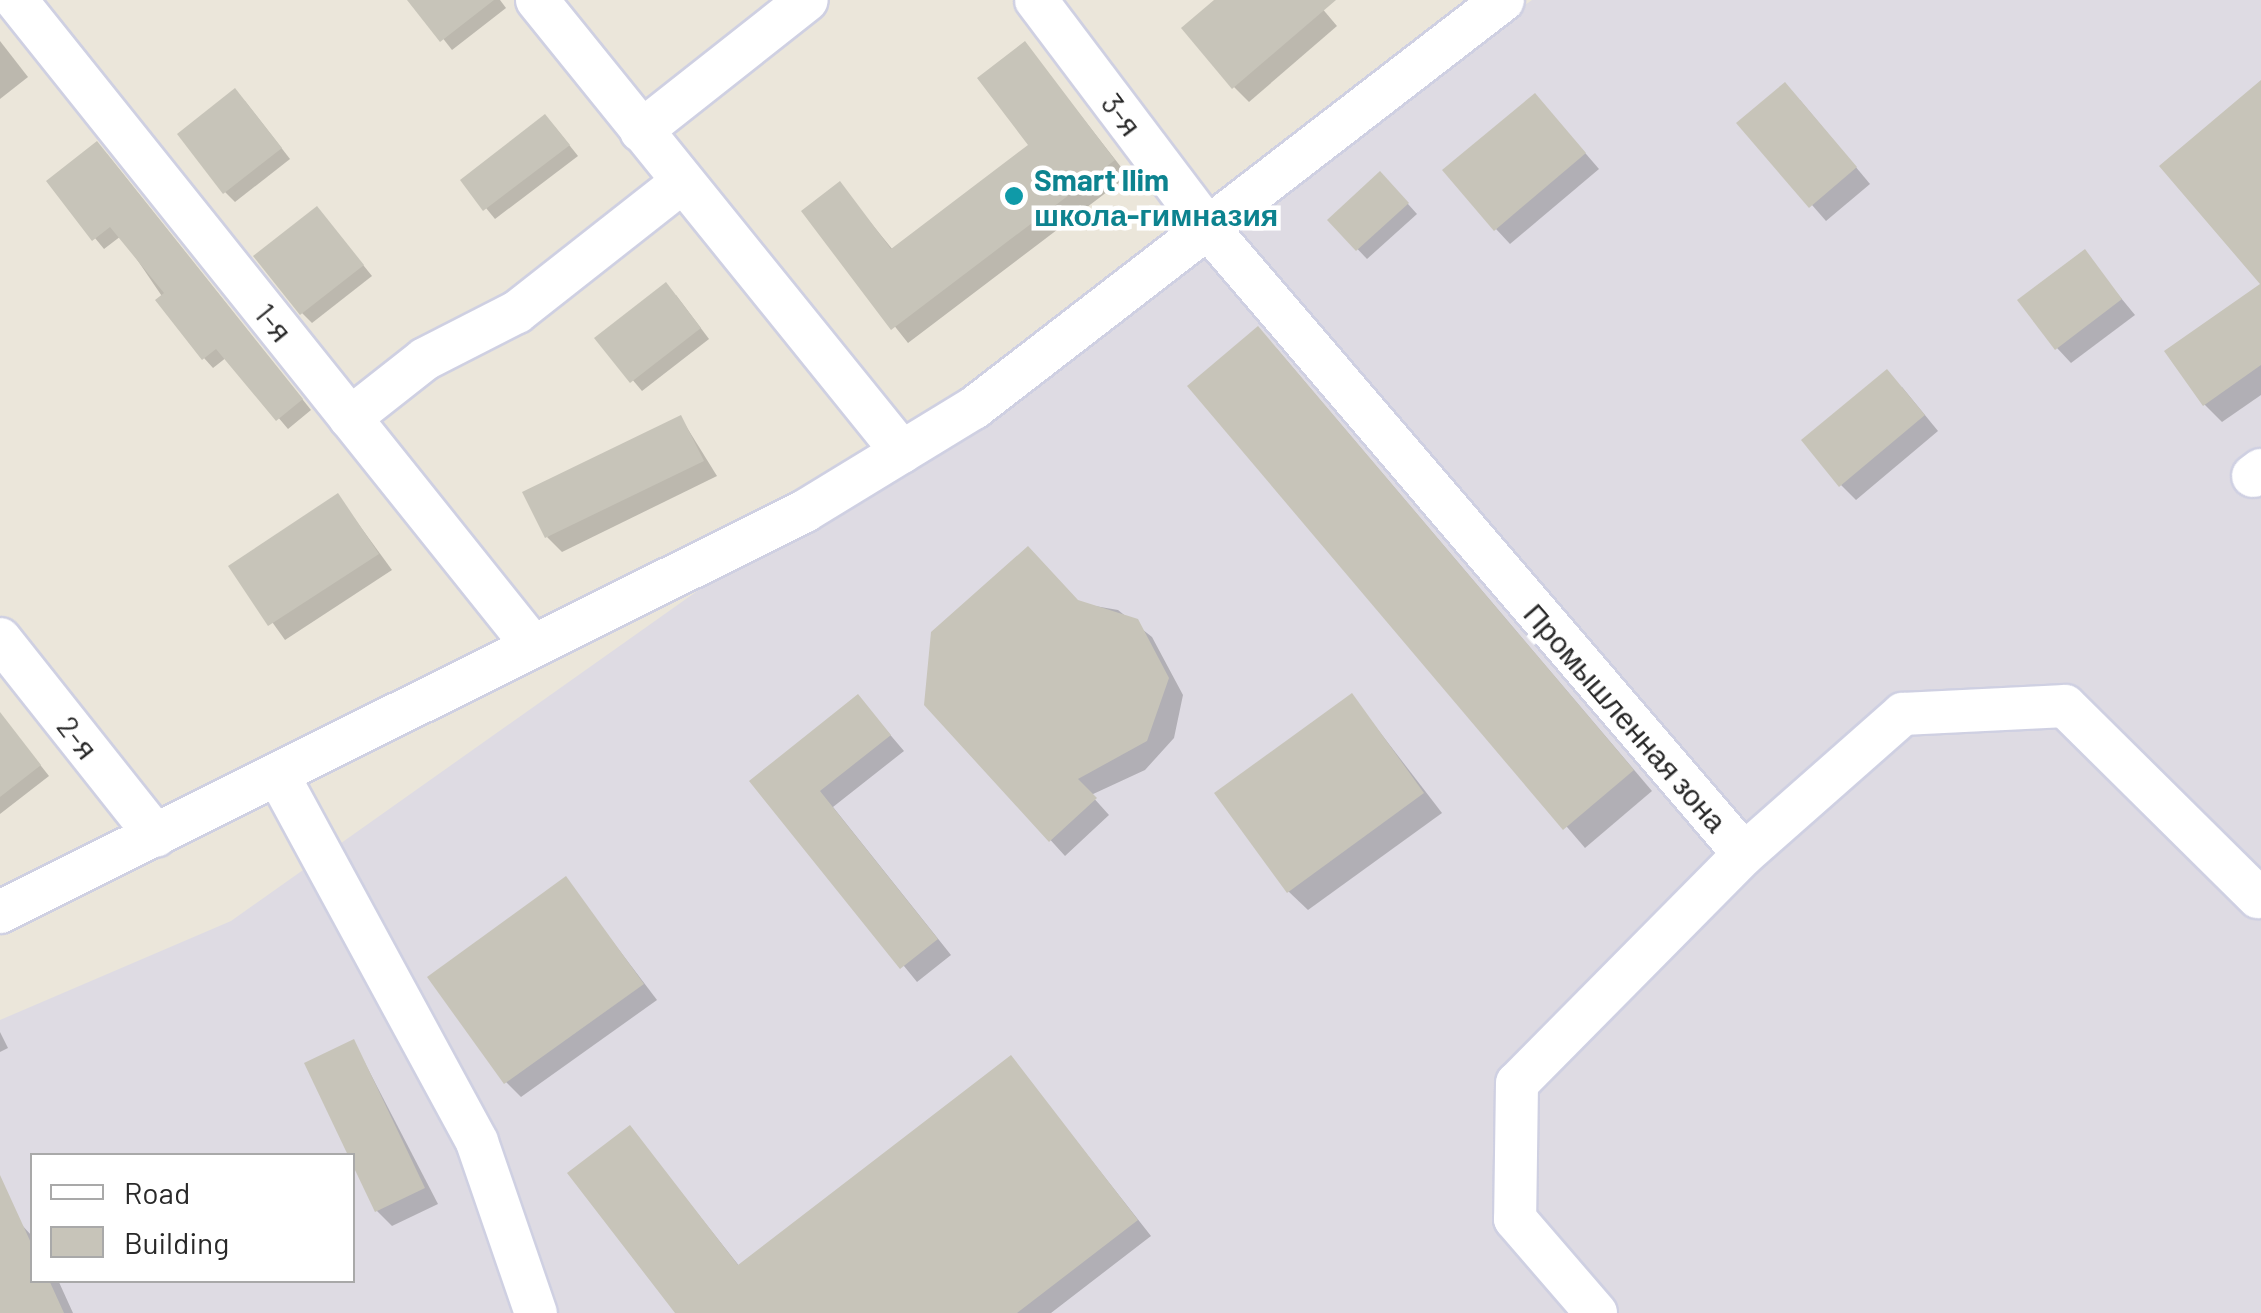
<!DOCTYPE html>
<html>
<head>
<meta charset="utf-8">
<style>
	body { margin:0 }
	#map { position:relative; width:2261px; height:1313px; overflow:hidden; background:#ebe6da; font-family:Barlow,sans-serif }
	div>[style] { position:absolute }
	.industrial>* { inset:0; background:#dedbe3 }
	.shadow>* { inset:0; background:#0003 }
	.building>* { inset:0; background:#c7c4b9 }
	.roads { filter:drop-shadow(2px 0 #cfd0e2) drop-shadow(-2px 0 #cfd0e2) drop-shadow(0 2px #cfd0e2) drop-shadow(0 -2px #cfd0e2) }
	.minor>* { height:42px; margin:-21px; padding:0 21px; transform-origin:21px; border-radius:21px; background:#fff }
	.dots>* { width:28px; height:28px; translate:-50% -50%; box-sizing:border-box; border:5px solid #fff; border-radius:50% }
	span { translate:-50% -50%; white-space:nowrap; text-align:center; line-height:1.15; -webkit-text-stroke:9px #fff; paint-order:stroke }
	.street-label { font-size:30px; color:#292929 }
	.culture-label { font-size:30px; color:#0d838f; font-weight:700 }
	.left { translate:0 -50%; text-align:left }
	.legend { position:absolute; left:30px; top:1153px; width:325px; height:130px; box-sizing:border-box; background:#fff; border:2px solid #a9a9a9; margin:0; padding:12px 18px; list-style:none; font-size:30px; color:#292929 }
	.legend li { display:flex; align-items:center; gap:20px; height:50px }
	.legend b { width:50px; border:2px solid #a9a9a9 }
</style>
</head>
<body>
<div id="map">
	<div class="industrial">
		<i style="clip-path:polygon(evenodd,1532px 0,2261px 0,2261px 1313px,0 1313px,0 1020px,231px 921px,1532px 0,32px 1156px,352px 1156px,352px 1280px,32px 1280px,32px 1156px)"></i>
	</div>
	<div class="shadow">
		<i style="clip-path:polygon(413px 0,500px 0,506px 8px,452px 50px)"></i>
		<i style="clip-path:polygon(1218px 0,1315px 0,1337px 26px,1249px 102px,1234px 87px)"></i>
		<i style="clip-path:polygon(0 41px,28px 77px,0 99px)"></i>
		<i style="clip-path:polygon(1025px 44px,1128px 176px,908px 343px,804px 212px,840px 185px,893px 250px,1031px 146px)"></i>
		<i style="clip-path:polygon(1800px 100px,1870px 184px,1826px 221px,1740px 123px)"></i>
		<i style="clip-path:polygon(245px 101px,290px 159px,235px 202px,225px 192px)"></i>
		<i style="clip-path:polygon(1549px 111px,1599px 169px,1510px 244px,1496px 229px)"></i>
		<i style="clip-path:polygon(555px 127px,578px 156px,495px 219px,463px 180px)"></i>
		<i style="clip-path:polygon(107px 154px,311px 410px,288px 429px,227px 357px,213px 368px,204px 358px,121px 236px,104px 249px,49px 182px)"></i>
		<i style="clip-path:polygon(1390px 184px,1417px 214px,1367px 259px,1330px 220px)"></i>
		<i style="clip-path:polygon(326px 219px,372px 276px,312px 323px,302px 313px)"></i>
		<i style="clip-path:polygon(2084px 253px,2135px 315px,2071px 363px,2057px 348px)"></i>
		<i style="clip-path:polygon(2261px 286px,2261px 395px,2222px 422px,2204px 404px)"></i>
		<i style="clip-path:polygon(676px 295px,709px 339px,642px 391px,598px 339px)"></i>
		<i style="clip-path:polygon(1277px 349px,1652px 791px,1585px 848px,1190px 387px)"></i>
		<i style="clip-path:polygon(1902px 387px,1938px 431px,1856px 500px,1841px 485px)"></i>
		<i style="clip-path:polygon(681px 418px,717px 476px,562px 552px,547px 537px)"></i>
		<i style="clip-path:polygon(338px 496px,392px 570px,285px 640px,232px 566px)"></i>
		<i style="clip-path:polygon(1078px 603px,1118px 610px,1152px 637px,1183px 695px,1174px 738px,1145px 770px,1091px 795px,1109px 815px,1065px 856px,927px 704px)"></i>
		<i style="clip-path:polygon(1352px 696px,1442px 813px,1308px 910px,1288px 891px)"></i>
		<i style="clip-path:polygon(858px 697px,904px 751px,833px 807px,951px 955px,917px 982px,753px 781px)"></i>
		<i style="clip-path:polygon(0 714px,49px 776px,0 814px)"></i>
		<i style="clip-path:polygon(566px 880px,657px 1000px,521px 1097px,506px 1082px)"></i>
		<i style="clip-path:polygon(0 1032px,8px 1048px,0 1052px)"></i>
		<i style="clip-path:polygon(354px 1042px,438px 1204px,392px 1226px,377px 1211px)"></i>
		<i style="clip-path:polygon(1011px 1058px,1151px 1236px,1051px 1313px,678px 1313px,630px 1128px,740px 1267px)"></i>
		<i style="clip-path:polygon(21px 1224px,32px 1236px,32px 1280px,58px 1280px,73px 1313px,0 1313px,0 1234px)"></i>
	</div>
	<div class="building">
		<i style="clip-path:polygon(407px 0,494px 0,440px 42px)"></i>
		<i style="clip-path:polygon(1214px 0,1336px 0,1232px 89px,1181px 28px)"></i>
		<i style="clip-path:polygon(1025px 41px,1115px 160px,891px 330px,801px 211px,840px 181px,891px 249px,1028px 145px,977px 78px)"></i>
		<i style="clip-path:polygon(2261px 80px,2261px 365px,2203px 406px,2164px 351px,2260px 284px,2159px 166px)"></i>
		<i style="clip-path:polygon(1785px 82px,1857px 167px,1809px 208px,1736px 123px)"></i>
		<i style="clip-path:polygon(235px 88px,282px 148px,223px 194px,177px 134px)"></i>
		<i style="clip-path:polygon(1535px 93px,1586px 153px,1494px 231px,1442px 170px)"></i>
		<i style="clip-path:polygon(545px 114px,570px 145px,483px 211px,460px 180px)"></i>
		<i style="clip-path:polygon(97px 141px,303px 399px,276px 421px,216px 349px,202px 360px,155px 300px,164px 293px,110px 227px,92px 241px,46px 181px)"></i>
		<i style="clip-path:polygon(1380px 171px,1409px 203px,1356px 251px,1327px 220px)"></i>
		<i style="clip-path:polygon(317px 206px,364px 265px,300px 315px,253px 256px)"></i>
		<i style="clip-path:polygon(2085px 249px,2122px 299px,2055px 350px,2017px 300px)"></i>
		<i style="clip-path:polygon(666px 282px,701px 328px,630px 383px,594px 338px)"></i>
		<i style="clip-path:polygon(1258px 326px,1634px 770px,1563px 830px,1187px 386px)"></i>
		<i style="clip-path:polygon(1887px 369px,1925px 415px,1839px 487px,1801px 440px)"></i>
		<i style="clip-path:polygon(681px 415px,704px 461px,545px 538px,522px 492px)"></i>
		<i style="clip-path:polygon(338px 493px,379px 554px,268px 626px,228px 566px)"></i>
		<i style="clip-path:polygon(1028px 546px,1078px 600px,1138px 619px,1169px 678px,1147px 741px,1078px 779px,1097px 798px,1049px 842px,924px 705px,931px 632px)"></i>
		<i style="clip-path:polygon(1352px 693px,1424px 793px,1287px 893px,1214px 793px)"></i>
		<i style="clip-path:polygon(858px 694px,891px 735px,820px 791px,938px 939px,900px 969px,749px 781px)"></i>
		<i style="clip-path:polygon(0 712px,41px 765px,0 797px)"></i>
		<i style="clip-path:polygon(566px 876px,644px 984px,504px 1084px,427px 977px)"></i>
		<i style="clip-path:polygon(354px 1039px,425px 1188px,375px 1212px,304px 1063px)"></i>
		<i style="clip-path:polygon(1011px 1055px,1138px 1220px,1017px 1313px,675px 1313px,567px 1173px,630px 1125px,738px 1265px)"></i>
		<i style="clip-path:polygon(0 1175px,32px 1245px,32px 1280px,49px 1280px,64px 1313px,0 1313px)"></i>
	</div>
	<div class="roads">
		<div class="minor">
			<i style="left:16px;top:0;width:826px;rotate:51.34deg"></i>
			<i style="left:537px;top:0;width:581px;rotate:51.08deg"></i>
			<i style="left:1036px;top:0;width:286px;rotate:53deg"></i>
			<i style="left:1208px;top:228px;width:824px;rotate:49.43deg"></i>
			<i style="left:1744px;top:854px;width:322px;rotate:134.7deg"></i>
			<i style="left:1517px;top:1083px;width:136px;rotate:90.8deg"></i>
			<i style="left:1515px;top:1219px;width:124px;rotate:49.2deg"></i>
			<i style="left:641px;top:131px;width:211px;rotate:-38.3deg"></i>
			<i style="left:350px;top:418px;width:95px;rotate:-38.2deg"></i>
			<i style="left:425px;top:359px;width:103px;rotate:-27.1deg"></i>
			<i style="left:517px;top:312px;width:210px;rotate:-38.2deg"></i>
			<i style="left:2253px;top:476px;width:10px;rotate:-37deg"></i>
			<i style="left:0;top:639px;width:251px;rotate:51.6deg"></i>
			<i style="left:278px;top:775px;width:417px;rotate:61.5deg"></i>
			<i style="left:477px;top:1142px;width:181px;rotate:71deg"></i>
			<i style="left:1744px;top:854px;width:212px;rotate:-41.4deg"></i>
			<i style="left:1903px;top:714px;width:162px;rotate:-2.8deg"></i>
			<i style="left:2065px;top:706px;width:272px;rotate:44.7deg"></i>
			<i style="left:0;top:912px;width:899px;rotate:-26.48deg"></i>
			<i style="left:805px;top:511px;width:198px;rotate:-31.4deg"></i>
			<i style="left:974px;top:408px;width:668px;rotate:-37.64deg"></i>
		</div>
	</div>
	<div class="dots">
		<i style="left:1014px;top:196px;background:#0f9aa8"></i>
	</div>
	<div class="street-label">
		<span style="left:1122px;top:114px;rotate:53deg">3-я</span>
		<span style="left:274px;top:322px;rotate:51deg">1-я</span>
		<span style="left:1626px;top:717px;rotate:49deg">Промышленная зона</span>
		<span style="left:78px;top:737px;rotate:52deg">2-я</span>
	</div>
	<div class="culture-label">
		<span class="left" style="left:1034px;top:196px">Smart llim<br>школа-гимназия</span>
	</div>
	<ul class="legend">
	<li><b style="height:12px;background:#fff"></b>Road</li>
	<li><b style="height:28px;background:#c7c4b9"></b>Building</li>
	</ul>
</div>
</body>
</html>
